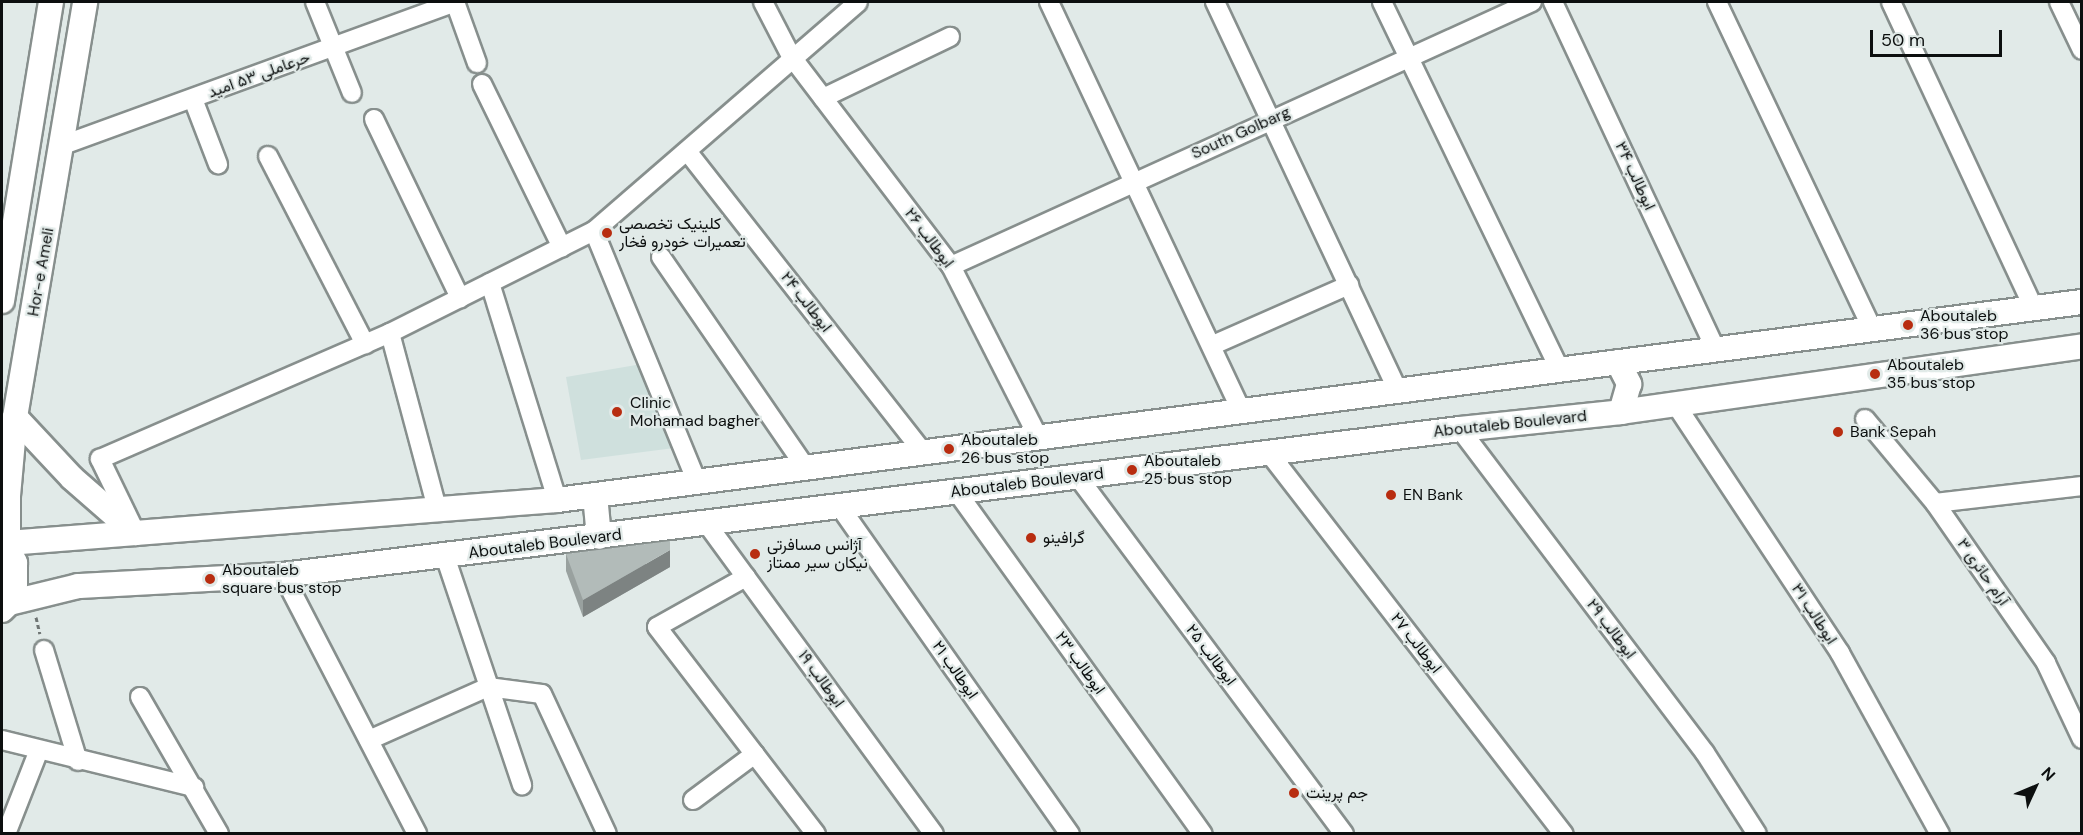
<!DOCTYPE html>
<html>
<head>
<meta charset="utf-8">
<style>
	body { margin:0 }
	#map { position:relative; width:2083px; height:835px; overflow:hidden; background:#e1eae8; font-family:"DM Sans",Vazirmatn,sans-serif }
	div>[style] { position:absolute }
	.built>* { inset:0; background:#cfe0dd }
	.path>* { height:3px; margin-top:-1.5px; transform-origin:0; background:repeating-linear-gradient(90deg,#6f7574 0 4.5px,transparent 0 7.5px) }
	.roads { filter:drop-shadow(2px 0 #878f8d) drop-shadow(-2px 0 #878f8d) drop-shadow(0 2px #878f8d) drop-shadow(0 -2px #878f8d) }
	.minor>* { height:18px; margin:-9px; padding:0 9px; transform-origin:9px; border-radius:9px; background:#fff }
	.major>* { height:24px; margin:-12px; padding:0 12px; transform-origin:12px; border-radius:12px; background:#fff }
	.wall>* { inset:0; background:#99a19f }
	.shaded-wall>* { inset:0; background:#7d8382 }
	.building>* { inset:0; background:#b2bbb9 }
	.dots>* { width:16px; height:16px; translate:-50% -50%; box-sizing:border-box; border:3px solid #e1eae8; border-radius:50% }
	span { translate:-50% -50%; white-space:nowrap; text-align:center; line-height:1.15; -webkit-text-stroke:4.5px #e1eae8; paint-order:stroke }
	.street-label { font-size:16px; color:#0c0f0f }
	.poi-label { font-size:16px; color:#0c0f0f }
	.left { translate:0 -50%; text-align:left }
	.frame { position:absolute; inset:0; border:3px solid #0c0f0f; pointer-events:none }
	.north { position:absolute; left:2005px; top:757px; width:60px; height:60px; -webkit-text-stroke:4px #e1eae8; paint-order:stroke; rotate:46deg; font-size:16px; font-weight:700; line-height:24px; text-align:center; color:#0c0f0f }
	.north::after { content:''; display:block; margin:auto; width:21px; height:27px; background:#0c0f0f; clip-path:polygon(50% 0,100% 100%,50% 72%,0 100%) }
	.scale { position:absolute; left:1870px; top:30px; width:132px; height:27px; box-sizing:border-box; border:3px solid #0c0f0f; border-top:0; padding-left:8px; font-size:18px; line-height:21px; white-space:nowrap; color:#0c0f0f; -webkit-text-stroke:4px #e1eae8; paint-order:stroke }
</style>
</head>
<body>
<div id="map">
	<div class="built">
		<i style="clip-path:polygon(642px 364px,674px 448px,581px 460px,566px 377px)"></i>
	</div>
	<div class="path">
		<i style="left:36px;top:617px;width:17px;rotate:77deg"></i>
	</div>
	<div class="roads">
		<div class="minor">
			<i style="left:315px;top:2px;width:98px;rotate:67.9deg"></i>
			<i style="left:455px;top:2px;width:65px;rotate:70.2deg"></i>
			<i style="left:763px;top:2px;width:61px;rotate:62.6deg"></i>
			<i style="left:791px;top:56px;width:264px;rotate:52.7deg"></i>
			<i style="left:951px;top:266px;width:192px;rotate:63deg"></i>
			<i style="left:1049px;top:2px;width:451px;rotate:64.8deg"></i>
			<i style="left:1215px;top:2px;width:430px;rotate:64.8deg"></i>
			<i style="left:1382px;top:2px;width:409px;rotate:64.2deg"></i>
			<i style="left:1553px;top:2px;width:384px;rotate:64.9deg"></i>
			<i style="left:1717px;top:2px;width:362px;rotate:64.6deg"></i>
			<i style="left:1891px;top:2px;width:338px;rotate:65deg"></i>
			<i style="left:2059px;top:2px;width:53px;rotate:64.4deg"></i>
			<i style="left:482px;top:84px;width:182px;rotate:63.9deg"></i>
			<i style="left:823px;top:98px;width:141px;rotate:-25.7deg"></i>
			<i style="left:193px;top:99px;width:70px;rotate:69deg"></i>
			<i style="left:374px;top:119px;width:199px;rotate:64.3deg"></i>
			<i style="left:63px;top:145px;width:417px;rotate:-20deg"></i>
			<i style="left:687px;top:151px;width:384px;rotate:51.9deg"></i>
			<i style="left:268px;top:156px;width:212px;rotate:62.7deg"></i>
			<i style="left:594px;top:231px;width:271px;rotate:67.7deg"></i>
			<i style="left:661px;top:257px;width:256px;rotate:55.5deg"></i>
			<i style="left:951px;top:266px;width:638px;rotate:-24.44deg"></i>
			<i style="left:490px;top:283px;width:227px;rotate:72.8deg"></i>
			<i style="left:390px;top:333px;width:185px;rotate:75deg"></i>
			<i style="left:1213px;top:345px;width:149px;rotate:-23.8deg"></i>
			<i style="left:1674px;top:402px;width:301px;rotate:56.5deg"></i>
			<i style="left:1840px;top:653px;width:207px;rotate:61.1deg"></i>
			<i style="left:1865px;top:419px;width:109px;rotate:50.2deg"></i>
			<i style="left:1935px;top:503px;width:195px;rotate:55.2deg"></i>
			<i style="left:2046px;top:663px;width:84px;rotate:64.7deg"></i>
			<i style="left:1460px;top:429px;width:406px;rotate:52.9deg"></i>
			<i style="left:1705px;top:753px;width:96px;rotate:57.3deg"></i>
			<i style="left:1269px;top:453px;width:482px;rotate:52.3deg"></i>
			<i style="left:1078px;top:477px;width:445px;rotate:53.3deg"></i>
			<i style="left:957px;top:492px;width:421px;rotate:54.3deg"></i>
			<i style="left:1935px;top:503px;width:148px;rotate:-6.6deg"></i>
			<i style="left:840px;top:507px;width:400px;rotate:54.9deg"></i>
			<i style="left:707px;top:524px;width:384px;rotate:53.8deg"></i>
			<i style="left:133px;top:527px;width:76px;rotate:-115.9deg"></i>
			<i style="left:100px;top:459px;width:316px;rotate:-23.5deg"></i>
			<i style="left:390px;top:333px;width:228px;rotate:-26.6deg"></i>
			<i style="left:594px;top:231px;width:349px;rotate:-40.9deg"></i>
			<i style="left:445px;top:556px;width:242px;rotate:71.4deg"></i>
			<i style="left:283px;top:575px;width:292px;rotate:62.6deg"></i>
			<i style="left:746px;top:577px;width:102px;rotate:150.7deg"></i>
			<i style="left:657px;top:627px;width:261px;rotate:52.5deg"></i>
			<i style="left:44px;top:650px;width:116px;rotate:73deg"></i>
			<i style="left:488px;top:687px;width:54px;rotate:7.4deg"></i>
			<i style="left:542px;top:694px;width:154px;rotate:65.1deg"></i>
			<i style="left:140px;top:697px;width:158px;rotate:60deg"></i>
			<i style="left:2px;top:740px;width:198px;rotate:13.8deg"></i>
			<i style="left:369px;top:740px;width:130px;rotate:-24deg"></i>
			<i style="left:693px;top:800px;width:77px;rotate:-36.6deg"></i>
			<i style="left:6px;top:834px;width:90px;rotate:-68.6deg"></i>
		</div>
		<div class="major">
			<i style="left:2px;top:301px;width:303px;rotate:-80.7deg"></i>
			<i style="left:1618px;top:362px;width:25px;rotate:63deg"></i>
			<i style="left:1629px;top:384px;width:29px;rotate:106deg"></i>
			<i style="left:15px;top:417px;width:83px;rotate:46.9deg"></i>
			<i style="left:72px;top:478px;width:84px;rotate:41.1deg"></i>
			<i style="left:595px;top:495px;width:42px;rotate:84.6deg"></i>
			<i style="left:2px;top:536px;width:30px;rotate:64deg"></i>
			<i style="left:15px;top:563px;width:21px;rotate:90deg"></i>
			<i style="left:15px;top:584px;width:20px;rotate:108deg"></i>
			<i style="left:9px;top:603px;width:10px;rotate:135deg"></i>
			<i style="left:8px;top:543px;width:551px;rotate:-4.48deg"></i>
			<i style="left:557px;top:500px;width:1538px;rotate:-7.4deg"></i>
			<i style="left:8px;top:543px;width:47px;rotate:-90deg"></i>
			<i style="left:8px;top:496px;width:79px;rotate:-84.9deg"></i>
			<i style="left:15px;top:417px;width:421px;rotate:-80.4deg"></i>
			<i style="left:9px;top:603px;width:71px;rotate:-13.8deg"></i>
			<i style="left:78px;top:586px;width:205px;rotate:-3.1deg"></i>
			<i style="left:283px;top:575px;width:1186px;rotate:-7.07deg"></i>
			<i style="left:1460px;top:429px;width:162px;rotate:-6deg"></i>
			<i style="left:1621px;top:412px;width:466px;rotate:-8.1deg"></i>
		</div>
	</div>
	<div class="wall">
		<i style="clip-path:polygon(566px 554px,670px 567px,583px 617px,566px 571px)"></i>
	</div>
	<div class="shaded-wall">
		<i style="clip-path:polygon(670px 550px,670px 567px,583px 617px,583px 600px)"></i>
	</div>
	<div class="building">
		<i style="clip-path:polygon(670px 541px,670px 550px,583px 600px,566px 554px)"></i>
	</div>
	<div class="dots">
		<i style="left:607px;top:233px;background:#b82d10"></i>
		<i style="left:1908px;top:325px;background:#b82d10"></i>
		<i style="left:1875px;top:374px;background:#b82d10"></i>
		<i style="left:617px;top:412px;background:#b82d10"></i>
		<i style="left:1838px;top:432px;background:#b82d10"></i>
		<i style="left:949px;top:449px;background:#b82d10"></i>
		<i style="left:1132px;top:470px;background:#b82d10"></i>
		<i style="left:1391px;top:495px;background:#b82d10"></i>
		<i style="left:1031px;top:538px;background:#b82d10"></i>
		<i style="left:755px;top:554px;background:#b82d10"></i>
		<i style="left:210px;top:579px;background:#b82d10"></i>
		<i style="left:1294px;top:793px;background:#b82d10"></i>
	</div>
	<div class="street-label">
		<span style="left:259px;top:75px;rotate:-20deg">حرعاملی ۵۳ امید</span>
		<span style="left:1241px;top:133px;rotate:-24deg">South Golbarg</span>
		<span style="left:1635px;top:176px;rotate:65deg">ابوطالب ۳۴</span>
		<span style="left:929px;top:238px;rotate:53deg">ابوطالب ۲۶</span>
		<span style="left:41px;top:272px;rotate:-80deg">Hor-e Ameli</span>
		<span style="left:806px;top:302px;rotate:52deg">ابوطالب ۲۴</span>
		<span style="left:1510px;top:424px;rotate:-6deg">Aboutaleb Boulevard</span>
		<span style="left:1027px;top:483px;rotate:-7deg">Aboutaleb Boulevard</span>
		<span style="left:545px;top:544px;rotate:-7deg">Aboutaleb Boulevard</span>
		<span style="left:1983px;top:572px;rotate:55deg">آرام حائری ۳</span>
		<span style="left:1814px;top:614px;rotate:57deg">ابوطالب ۳۱</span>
		<span style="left:1611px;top:629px;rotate:53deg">ابوطالب ۲۹</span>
		<span style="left:1416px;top:643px;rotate:52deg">ابوطالب ۲۷</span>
		<span style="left:1211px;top:655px;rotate:53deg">ابوطالب ۲۵</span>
		<span style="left:1080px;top:663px;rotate:54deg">ابوطالب ۲۳</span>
		<span style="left:955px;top:670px;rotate:55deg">ابوطالب ۲۱</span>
		<span style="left:821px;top:679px;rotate:54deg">ابوطالب ۱۹</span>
	</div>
	<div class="poi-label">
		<span class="left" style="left:619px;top:233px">کلینیک تخصصی<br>تعمیرات خودرو فخار</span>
		<span class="left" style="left:1920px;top:325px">Aboutaleb<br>36 bus stop</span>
		<span class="left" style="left:1887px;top:374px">Aboutaleb<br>35 bus stop</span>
		<span class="left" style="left:630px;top:412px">Clinic<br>Mohamad bagher</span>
		<span class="left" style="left:1850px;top:432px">Bank Sepah</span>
		<span class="left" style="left:961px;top:449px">Aboutaleb<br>26 bus stop</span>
		<span class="left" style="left:1144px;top:470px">Aboutaleb<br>25 bus stop</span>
		<span class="left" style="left:1403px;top:495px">EN Bank</span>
		<span class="left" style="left:1043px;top:538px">گرافینو</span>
		<span class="left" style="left:767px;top:554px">آژانس مسافرتی<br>نیکان سیر ممتاز</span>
		<span class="left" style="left:222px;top:579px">Aboutaleb<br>square bus stop</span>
		<span class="left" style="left:1306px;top:793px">جم پرینت</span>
	</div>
	<div class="frame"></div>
	<div class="north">N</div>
	<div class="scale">50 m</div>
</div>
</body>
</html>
